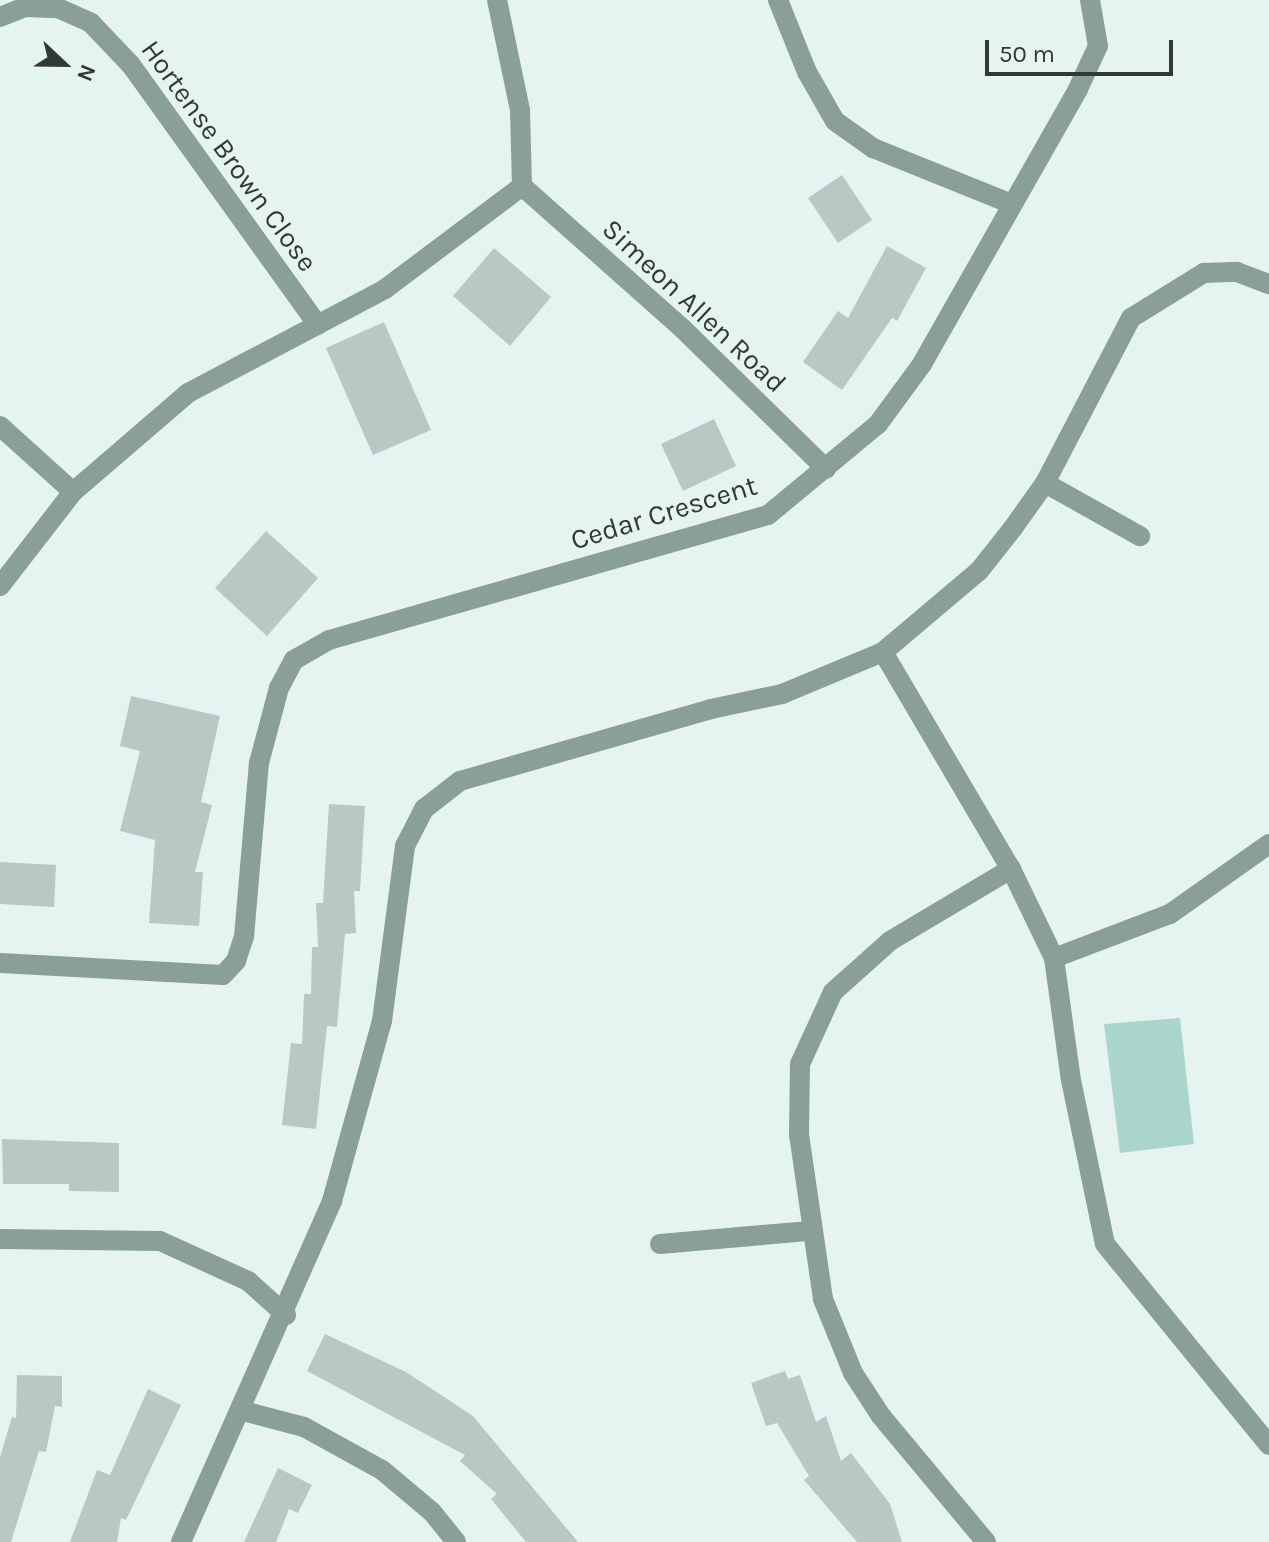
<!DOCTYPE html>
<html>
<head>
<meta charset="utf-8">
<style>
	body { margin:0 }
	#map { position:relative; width:1269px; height:1542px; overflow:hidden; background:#e5f4f0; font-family:Karla,sans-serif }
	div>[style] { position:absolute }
	.green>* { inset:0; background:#aad6cb }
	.building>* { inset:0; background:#bac8c4 }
	.minor>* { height:20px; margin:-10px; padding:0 10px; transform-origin:10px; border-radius:10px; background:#8b9f9a }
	span { translate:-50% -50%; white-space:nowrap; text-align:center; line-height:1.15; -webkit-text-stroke:7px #e5f4f0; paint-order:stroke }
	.street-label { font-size:28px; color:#323837 }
	.north { position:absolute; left:24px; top:24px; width:80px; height:80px; -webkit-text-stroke:6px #e5f4f0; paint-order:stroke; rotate:112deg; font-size:22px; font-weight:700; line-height:32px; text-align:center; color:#323837 }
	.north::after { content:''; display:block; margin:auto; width:28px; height:36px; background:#323837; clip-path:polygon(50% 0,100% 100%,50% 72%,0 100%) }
	.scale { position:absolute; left:985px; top:40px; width:188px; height:36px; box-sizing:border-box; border:4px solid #323837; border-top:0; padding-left:10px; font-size:24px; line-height:28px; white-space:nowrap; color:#323837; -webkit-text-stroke:6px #e5f4f0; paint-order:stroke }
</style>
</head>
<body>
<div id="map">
	<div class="green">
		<i style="clip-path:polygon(1180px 1018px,1194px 1144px,1120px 1153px,1104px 1024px)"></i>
	</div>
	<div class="building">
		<i style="clip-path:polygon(842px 175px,872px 220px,838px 243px,808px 198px)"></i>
		<i style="clip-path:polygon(887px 246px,926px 268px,897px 321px,892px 318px,842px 390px,803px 362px,838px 311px,848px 318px)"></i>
		<i style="clip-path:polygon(494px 248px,551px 297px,510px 346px,453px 296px)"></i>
		<i style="clip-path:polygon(384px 322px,431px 430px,373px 455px,326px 348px)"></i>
		<i style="clip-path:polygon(714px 419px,736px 466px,683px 491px,661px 444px)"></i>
		<i style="clip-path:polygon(266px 531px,318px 578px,267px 636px,215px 588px)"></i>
		<i style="clip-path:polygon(131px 696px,220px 716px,201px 802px,212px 805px,195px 872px,203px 872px,199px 926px,149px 923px,155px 840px,120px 831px,140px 751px,120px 746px)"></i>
		<i style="clip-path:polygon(329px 804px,365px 806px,360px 891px,354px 891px,356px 933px,345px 934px,337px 1027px,327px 1026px,316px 1129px,282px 1125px,291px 1043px,302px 1044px,304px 994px,311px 994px,312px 947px,318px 947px,316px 903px,323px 903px)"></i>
		<i style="clip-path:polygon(0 862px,56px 865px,54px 907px,0 904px)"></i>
		<i style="clip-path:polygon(2px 1139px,119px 1143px,119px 1192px,69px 1191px,69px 1184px,3px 1184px)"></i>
		<i style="clip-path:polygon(325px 1334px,406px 1372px,473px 1416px,578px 1542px,526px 1542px,491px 1499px,497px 1494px,460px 1461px,465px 1455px,307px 1371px)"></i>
		<i style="clip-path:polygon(785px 1371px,788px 1379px,800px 1375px,816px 1422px,826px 1416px,841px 1461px,851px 1453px,890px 1504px,902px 1542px,857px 1542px,804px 1480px,809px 1476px,777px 1423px,766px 1426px,751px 1383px)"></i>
		<i style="clip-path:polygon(17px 1375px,62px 1376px,62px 1407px,55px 1406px,46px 1452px,39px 1451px,11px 1542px,0 1542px,0 1457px,12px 1417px,16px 1418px)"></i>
		<i style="clip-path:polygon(148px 1389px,181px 1405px,126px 1520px,121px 1518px,117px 1542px,70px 1542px,97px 1470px,110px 1475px)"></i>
		<i style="clip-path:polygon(278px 1468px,312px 1485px,298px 1513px,289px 1509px,276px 1542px,244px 1542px)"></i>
	</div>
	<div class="minor">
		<i style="left:497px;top:0;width:112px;rotate:78.2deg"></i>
		<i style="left:520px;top:110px;width:76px;rotate:88.5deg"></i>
		<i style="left:778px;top:0;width:78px;rotate:68.1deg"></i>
		<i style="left:807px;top:72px;width:56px;rotate:60.3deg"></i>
		<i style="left:835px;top:121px;width:47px;rotate:35.4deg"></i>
		<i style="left:873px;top:148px;width:147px;rotate:22deg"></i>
		<i style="left:0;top:17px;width:27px;rotate:-22deg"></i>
		<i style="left:25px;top:7px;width:33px;rotate:2deg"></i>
		<i style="left:58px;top:8px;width:36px;rotate:24deg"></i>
		<i style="left:91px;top:23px;width:58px;rotate:46.4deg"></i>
		<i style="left:131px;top:65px;width:320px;rotate:54.3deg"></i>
		<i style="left:522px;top:186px;width:215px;rotate:41.6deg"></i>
		<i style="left:683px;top:329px;width:200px;rotate:44.4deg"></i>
		<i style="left:0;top:426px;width:98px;rotate:42.1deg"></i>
		<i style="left:1045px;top:483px;width:109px;rotate:29.2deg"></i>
		<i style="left:0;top:586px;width:119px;rotate:-52.2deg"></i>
		<i style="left:73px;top:492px;width:152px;rotate:-40.7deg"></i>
		<i style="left:188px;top:393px;width:223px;rotate:-27.8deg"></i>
		<i style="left:385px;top:289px;width:171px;rotate:-36.9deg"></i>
		<i style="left:883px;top:652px;width:252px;rotate:59.5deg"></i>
		<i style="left:1011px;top:869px;width:99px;rotate:64.2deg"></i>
		<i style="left:1054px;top:958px;width:123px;rotate:82.1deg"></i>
		<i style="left:1071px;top:1080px;width:167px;rotate:78.3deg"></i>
		<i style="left:1105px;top:1244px;width:259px;rotate:50.8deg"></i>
		<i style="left:1054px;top:958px;width:124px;rotate:-20.8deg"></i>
		<i style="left:1170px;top:914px;width:121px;rotate:-35.3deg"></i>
		<i style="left:0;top:963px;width:223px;rotate:3.1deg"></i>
		<i style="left:223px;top:975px;width:19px;rotate:-47deg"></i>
		<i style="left:236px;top:961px;width:25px;rotate:-72deg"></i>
		<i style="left:244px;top:937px;width:175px;rotate:-85.1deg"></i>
		<i style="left:259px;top:763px;width:78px;rotate:-75.1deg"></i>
		<i style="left:279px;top:688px;width:32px;rotate:-62deg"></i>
		<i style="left:294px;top:660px;width:40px;rotate:-29.7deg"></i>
		<i style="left:329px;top:640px;width:456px;rotate:-15.9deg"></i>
		<i style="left:768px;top:515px;width:143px;rotate:-39.6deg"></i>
		<i style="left:878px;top:424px;width:74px;rotate:-53.7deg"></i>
		<i style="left:922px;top:364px;width:316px;rotate:-60.4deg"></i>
		<i style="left:1078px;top:89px;width:47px;rotate:-65.1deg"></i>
		<i style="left:1098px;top:46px;width:47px;rotate:-99.9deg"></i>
		<i style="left:0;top:1239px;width:160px;rotate:0.7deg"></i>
		<i style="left:160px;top:1241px;width:97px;rotate:24.4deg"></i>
		<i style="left:248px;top:1281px;width:51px;rotate:41.8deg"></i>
		<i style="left:660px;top:1244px;width:151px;rotate:-5deg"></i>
		<i style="left:243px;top:1411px;width:63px;rotate:14.7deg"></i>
		<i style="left:304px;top:1427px;width:89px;rotate:28.9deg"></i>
		<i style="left:382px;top:1470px;width:65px;rotate:40deg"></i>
		<i style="left:432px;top:1512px;width:38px;rotate:51deg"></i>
		<i style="left:181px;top:1542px;width:373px;rotate:-66.1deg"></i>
		<i style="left:332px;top:1201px;width:187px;rotate:-74.5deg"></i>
		<i style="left:382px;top:1021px;width:177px;rotate:-82.5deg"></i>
		<i style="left:405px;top:846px;width:42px;rotate:-62.8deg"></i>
		<i style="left:424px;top:809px;width:46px;rotate:-37.9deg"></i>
		<i style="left:460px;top:781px;width:261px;rotate:-16deg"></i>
		<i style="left:711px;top:709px;width:73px;rotate:-11.9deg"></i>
		<i style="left:782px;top:694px;width:109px;rotate:-22.6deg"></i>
		<i style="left:883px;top:652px;width:126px;rotate:-40.2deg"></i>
		<i style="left:979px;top:571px;width:55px;rotate:-51.7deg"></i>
		<i style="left:1013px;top:528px;width:55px;rotate:-54.6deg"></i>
		<i style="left:1045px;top:483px;width:186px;rotate:-62.5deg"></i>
		<i style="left:1131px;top:318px;width:86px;rotate:-31.7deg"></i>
		<i style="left:1204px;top:273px;width:33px;rotate:-2deg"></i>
		<i style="left:1237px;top:272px;width:34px;rotate:21deg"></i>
		<i style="left:986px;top:1542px;width:164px;rotate:-129.8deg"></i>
		<i style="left:881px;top:1416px;width:51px;rotate:-123.1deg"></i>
		<i style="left:853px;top:1373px;width:80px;rotate:-112.1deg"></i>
		<i style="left:823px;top:1299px;width:167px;rotate:-98.3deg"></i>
		<i style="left:799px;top:1134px;width:70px;rotate:-89.2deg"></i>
		<i style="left:800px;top:1064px;width:79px;rotate:-65.4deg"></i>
		<i style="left:833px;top:992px;width:76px;rotate:-41.8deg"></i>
		<i style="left:890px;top:941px;width:141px;rotate:-30.8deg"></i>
	</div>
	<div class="street-label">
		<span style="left:229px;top:156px;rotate:54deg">Hortense Brown Close</span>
		<span style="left:694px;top:306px;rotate:43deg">Simeon Allen Road</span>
		<span style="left:664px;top:513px;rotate:-17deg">Cedar Crescent</span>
	</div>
	<div class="north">N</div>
	<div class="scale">50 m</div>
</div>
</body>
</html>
